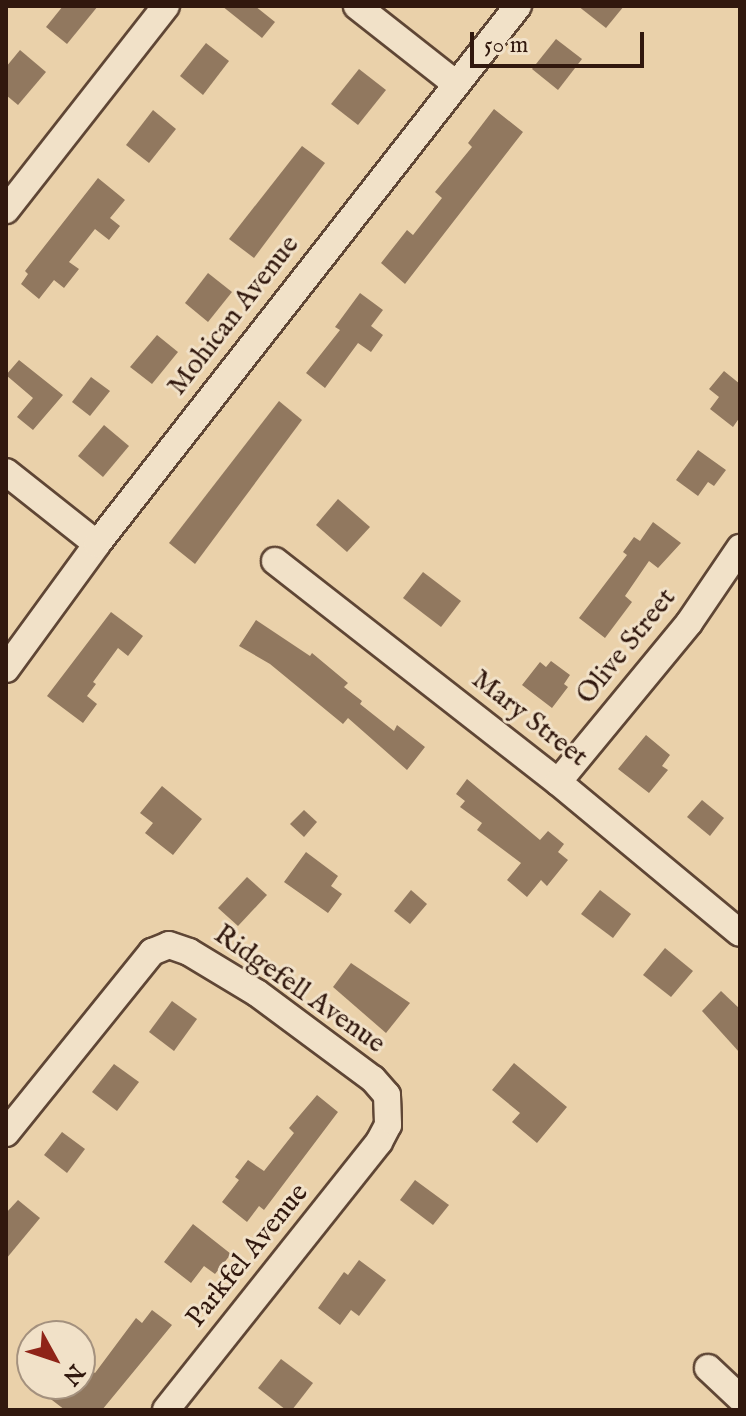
<!DOCTYPE html>
<html>
<head>
<meta charset="utf-8">
<style>
	body { margin:0 }
	#map { position:relative; width:746px; height:1416px; overflow:hidden; background:#ead1aa; font-family:"IM FELL English",serif }
	div>[style] { position:absolute }
	.building>* { inset:0; background:#91785f }
	.roads { filter:drop-shadow(2px 0 #5f4635) drop-shadow(-2px 0 #5f4635) drop-shadow(0 2px #5f4635) drop-shadow(0 -2px #5f4635) }
	.street>* { height:26px; margin:-13px; padding:0 13px; transform-origin:13px; border-radius:13px; background:#f1e1c8 }
	span { translate:-50% -50%; white-space:nowrap; text-align:center; line-height:1.15; -webkit-text-stroke:6px #f1e1c8; paint-order:stroke }
	.street-label { font-size:28px; color:#31180e }
	.frame { position:absolute; inset:0; border:8px solid #31180e; pointer-events:none }
	.north { position:absolute; left:16px; top:1320px; width:80px; height:80px; box-sizing:border-box; background:#f1e1c8; border:2px solid #a4917e; border-radius:50%; rotate:130deg; font-size:22px; font-weight:700; line-height:32px; text-align:center; color:#31180e }
	.north::after { content:''; display:block; margin:auto; width:28px; height:36px; background:#8f2418; clip-path:polygon(50% 0,100% 100%,50% 72%,0 100%) }
	.scale { position:absolute; left:470px; top:32px; width:174px; height:36px; box-sizing:border-box; border:4px solid #31180e; border-top:0; padding-left:10px; font-size:24px; line-height:28px; white-space:nowrap; color:#31180e; -webkit-text-stroke:6px #f1e1c8; paint-order:stroke }
</style>
</head>
<body>
<div id="map">
	<div class="building">
		<i style="clip-path:polygon(63px 6px,98px 6px,67px 44px,46px 27px)"></i>
		<i style="clip-path:polygon(222px 6px,255px 6px,275px 22px,262px 38px)"></i>
		<i style="clip-path:polygon(578px 6px,624px 6px,606px 28px)"></i>
		<i style="clip-path:polygon(556px 39px,582px 59px,558px 90px,532px 69px)"></i>
		<i style="clip-path:polygon(206px 43px,229px 61px,203px 95px,180px 76px)"></i>
		<i style="clip-path:polygon(20px 50px,46px 72px,18px 105px,6px 95px,6px 67px)"></i>
		<i style="clip-path:polygon(359px 69px,386px 90px,358px 125px,331px 104px)"></i>
		<i style="clip-path:polygon(494px 109px,523px 132px,405px 284px,381px 263px,407px 230px,413px 235px,442px 198px,435px 192px,472px 147px,468px 143px)"></i>
		<i style="clip-path:polygon(153px 110px,176px 129px,149px 163px,126px 145px)"></i>
		<i style="clip-path:polygon(302px 146px,325px 163px,254px 258px,229px 239px)"></i>
		<i style="clip-path:polygon(98px 178px,125px 200px,110px 218px,120px 226px,109px 240px,95px 229px,69px 262px,79px 269px,64px 288px,54px 280px,39px 299px,21px 284px,28px 274px,25px 271px)"></i>
		<i style="clip-path:polygon(208px 273px,232px 292px,208px 322px,185px 303px)"></i>
		<i style="clip-path:polygon(360px 293px,383px 310px,371px 326px,383px 335px,371px 352px,358px 343px,325px 388px,306px 373px,340px 330px,335px 327px)"></i>
		<i style="clip-path:polygon(157px 335px,178px 352px,152px 384px,130px 367px)"></i>
		<i style="clip-path:polygon(19px 360px,63px 395px,33px 430px,17px 417px,33px 398px,6px 375px)"></i>
		<i style="clip-path:polygon(724px 371px,740px 384px,740px 417px,733px 427px,710px 409px,719px 397px,709px 389px)"></i>
		<i style="clip-path:polygon(91px 377px,110px 391px,90px 416px,72px 402px)"></i>
		<i style="clip-path:polygon(279px 401px,302px 420px,195px 564px,169px 543px)"></i>
		<i style="clip-path:polygon(104px 425px,129px 446px,103px 477px,78px 456px)"></i>
		<i style="clip-path:polygon(698px 450px,726px 470px,714px 486px,708px 482px,698px 496px,676px 480px)"></i>
		<i style="clip-path:polygon(338px 499px,370px 527px,347px 552px,316px 525px)"></i>
		<i style="clip-path:polygon(653px 522px,681px 543px,658px 568px,649px 561px,625px 596px,632px 602px,605px 638px,579px 618px,627px 555px,623px 552px,634px 537px,640px 541px)"></i>
		<i style="clip-path:polygon(423px 572px,461px 601px,441px 627px,403px 598px)"></i>
		<i style="clip-path:polygon(111px 612px,143px 636px,128px 656px,118px 648px,93px 682px,96px 684px,87px 696px,97px 704px,83px 723px,47px 696px)"></i>
		<i style="clip-path:polygon(256px 620px,310px 656px,312px 653px,348px 683px,344px 687px,362px 701px,360px 704px,394px 731px,397px 725px,425px 747px,407px 770px,348px 718px,343px 724px,270px 664px,239px 646px)"></i>
		<i style="clip-path:polygon(551px 661px,570px 675px,564px 684px,568px 687px,552px 708px,522px 685px,540px 662px,546px 667px)"></i>
		<i style="clip-path:polygon(646px 735px,670px 755px,662px 766px,668px 770px,649px 793px,618px 769px)"></i>
		<i style="clip-path:polygon(467px 779px,540px 840px,548px 831px,564px 844px,558px 852px,568px 860px,547px 886px,541px 880px,527px 897px,507px 880px,521px 863px,477px 830px,482px 823px,460px 807px,465px 801px,456px 794px)"></i>
		<i style="clip-path:polygon(162px 786px,202px 819px,173px 855px,145px 833px,153px 823px,140px 813px)"></i>
		<i style="clip-path:polygon(702px 800px,724px 818px,710px 836px,687px 817px)"></i>
		<i style="clip-path:polygon(304px 810px,317px 822px,304px 837px,290px 824px)"></i>
		<i style="clip-path:polygon(306px 852px,338px 876px,331px 886px,342px 894px,328px 913px,284px 882px)"></i>
		<i style="clip-path:polygon(247px 877px,267px 895px,238px 926px,218px 908px)"></i>
		<i style="clip-path:polygon(411px 890px,427px 904px,410px 924px,394px 911px)"></i>
		<i style="clip-path:polygon(600px 890px,631px 914px,613px 938px,581px 914px)"></i>
		<i style="clip-path:polygon(665px 948px,693px 971px,671px 997px,643px 975px)"></i>
		<i style="clip-path:polygon(351px 963px,410px 1003px,386px 1033px,333px 987px)"></i>
		<i style="clip-path:polygon(721px 991px,740px 1009px,740px 1053px,702px 1011px)"></i>
		<i style="clip-path:polygon(172px 1001px,197px 1019px,174px 1051px,149px 1032px)"></i>
		<i style="clip-path:polygon(514px 1063px,567px 1107px,537px 1143px,512px 1122px,520px 1113px,492px 1090px)"></i>
		<i style="clip-path:polygon(114px 1064px,139px 1082px,117px 1111px,92px 1092px)"></i>
		<i style="clip-path:polygon(317px 1095px,338px 1112px,264px 1210px,259px 1206px,247px 1222px,222px 1202px,239px 1180px,235px 1177px,248px 1160px,264px 1171px,294px 1133px,289px 1128px)"></i>
		<i style="clip-path:polygon(62px 1132px,85px 1149px,67px 1173px,44px 1155px)"></i>
		<i style="clip-path:polygon(415px 1180px,449px 1205px,433px 1225px,400px 1200px)"></i>
		<i style="clip-path:polygon(18px 1200px,40px 1218px,6px 1259px,6px 1213px)"></i>
		<i style="clip-path:polygon(193px 1224px,231px 1254px,215px 1274px,204px 1266px,191px 1283px,164px 1262px)"></i>
		<i style="clip-path:polygon(359px 1260px,386px 1280px,359px 1316px,351px 1310px,340px 1325px,318px 1308px,344px 1272px,348px 1275px)"></i>
		<i style="clip-path:polygon(152px 1310px,172px 1325px,102px 1410px,65px 1410px,31px 1384px,80px 1384px,80px 1361px,95px 1373px,136px 1318px,142px 1323px)"></i>
		<i style="clip-path:polygon(281px 1359px,313px 1383px,292px 1410px,286px 1410px,258px 1388px)"></i>
	</div>
	<div class="roads">
		<div class="street">
			<i style="left:357px;top:6px;width:126px;rotate:38.2deg"></i>
			<i style="left:6px;top:210px;width:259px;rotate:-51.9deg"></i>
			<i style="left:6px;top:472px;width:116px;rotate:38.4deg"></i>
			<i style="left:275px;top:561px;width:359px;rotate:38deg"></i>
			<i style="left:558px;top:782px;width:236px;rotate:39.7deg"></i>
			<i style="left:6px;top:669px;width:155px;rotate:-53.9deg"></i>
			<i style="left:97px;top:544px;width:683px;rotate:-51.96deg"></i>
			<i style="left:558px;top:782px;width:206px;rotate:-50.5deg"></i>
			<i style="left:689px;top:623px;width:91px;rotate:-55.8deg"></i>
			<i style="left:6px;top:1133px;width:233px;rotate:-51.1deg"></i>
			<i style="left:152px;top:952px;width:18px;rotate:-22deg"></i>
			<i style="left:169px;top:945px;width:21px;rotate:19deg"></i>
			<i style="left:189px;top:952px;width:79px;rotate:31.1deg"></i>
			<i style="left:257px;top:993px;width:144px;rotate:36.6deg"></i>
			<i style="left:373px;top:1079px;width:21px;rotate:49deg"></i>
			<i style="left:387px;top:1095px;width:30px;rotate:88deg"></i>
			<i style="left:388px;top:1125px;width:19px;rotate:118deg"></i>
			<i style="left:379px;top:1142px;width:342px;rotate:128.5deg"></i>
			<i style="left:708px;top:1368px;width:44px;rotate:43.2deg"></i>
		</div>
	</div>
	<div class="street-label">
		<span style="left:234px;top:316px;rotate:-52deg">Mohican Avenue</span>
		<span style="left:627px;top:647px;rotate:-51deg">Olive Street</span>
		<span style="left:529px;top:719px;rotate:38deg">Mary Street</span>
		<span style="left:299px;top:990px;rotate:35deg">Ridgefell Avenue</span>
		<span style="left:248px;top:1256px;rotate:-51deg">Parkfel Avenue</span>
	</div>
	<div class="frame"></div>
	<div class="north">N</div>
	<div class="scale">50 m</div>
</div>
</body>
</html>
